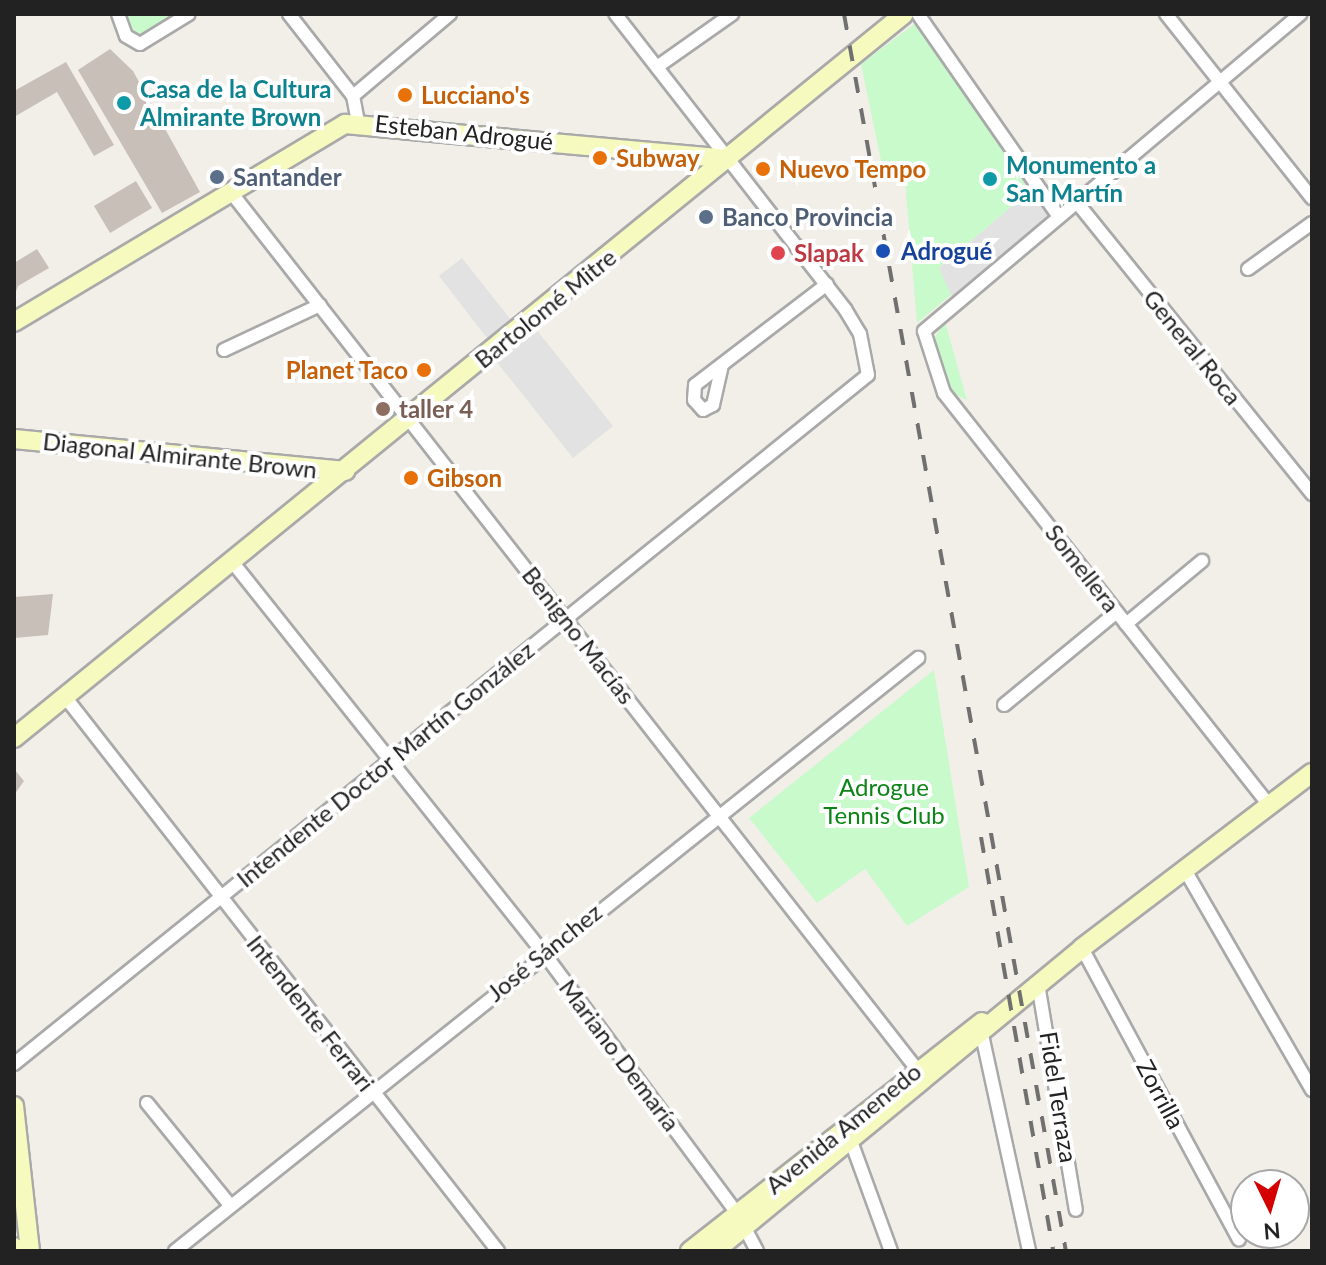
<!DOCTYPE html>
<html>
<head>
<meta charset="utf-8">
<style>
	body { margin:0 }
	#map { position:relative; width:1326px; height:1265px; overflow:hidden; background:#f2efe9; font-family:Lato,sans-serif }
	div>[style] { position:absolute }
	.park>* { inset:0; background:#c8facc }
	.parking>* { inset:0; background:#e2e2e2 }
	.building>* { inset:0; background:#c7bfb8 }
	.roads { filter:drop-shadow(2px 0 #a9a9a9) drop-shadow(-2px 0 #a9a9a9) drop-shadow(0 2px #a9a9a9) drop-shadow(0 -2px #a9a9a9) }
	.street>* { height:12px; margin:-6px; padding:0 6px; transform-origin:6px; border-radius:6px; background:#fff }
	.secondary>* { height:18px; margin:-9px; padding:0 9px; transform-origin:9px; border-radius:9px; background:#f7fabf }
	.rail>* { height:4px; margin-top:-2px; transform-origin:0; background:repeating-linear-gradient(90deg,#707070 0 16px,transparent 0 32px) }
	.dots>* { width:22px; height:22px; translate:-50% -50%; box-sizing:border-box; border:4px solid #fff; border-radius:50% }
	span { translate:-50% -50%; white-space:nowrap; text-align:center; line-height:1.15; -webkit-text-stroke:8px #fff; paint-order:stroke }
	.culture-label { font-size:24px; color:#0d838f; font-weight:700 }
	.left { translate:0 -50%; text-align:left }
	.food-label { font-size:24px; color:#c56008; font-weight:700 }
	.right { translate:-100% -50%; text-align:right }
	.street-label { font-size:24px; color:#222 }
	.service-label { font-size:24px; color:#4e5e75; font-weight:700 }
	.transit-label { font-size:24px; color:#164399; font-weight:700 }
	.health-label { font-size:24px; color:#be3a42; font-weight:700 }
	.education-label { font-size:24px; color:#785e54; font-weight:700 }
	.park-label { font-size:24px; color:#0c8416 }
	.frame { position:absolute; inset:0; border:16px solid #222; pointer-events:none }
	.north { position:absolute; left:1230px; top:1169px; width:80px; height:80px; box-sizing:border-box; background:#fff; border:2px solid #a7a7a7; border-radius:50%; rotate:175deg; font-size:22px; font-weight:700; line-height:32px; text-align:center; color:#222 }
	.north::after { content:''; display:block; margin:auto; width:28px; height:36px; background:#d40000; clip-path:polygon(50% 0,100% 100%,50% 72%,0 100%) }
</style>
</head>
<body>
<div id="map">
	<div class="park">
		<i style="clip-path:polygon(122px 14px,178px 14px,140px 38px)"></i>
		<i style="clip-path:polygon(917px 22px,1030px 191px,939px 268px,952px 294px,917px 323px,904px 169px,883px 170px,861px 64px)"></i>
		<i style="clip-path:polygon(945px 322px,967px 400px,952px 393px,939px 367px,934px 338px)"></i>
		<i style="clip-path:polygon(934px 670px,969px 887px,907px 926px,865px 869px,817px 903px,749px 818px)"></i>
	</div>
	<div class="parking">
		<i style="clip-path:polygon(917px 22px,1057px 214px,954px 301px,939px 268px,1030px 191px)"></i>
		<i style="clip-path:polygon(462px 258px,511px 320px,487px 338px,439px 276px)"></i>
		<i style="clip-path:polygon(536px 329px,613px 426px,573px 458px,496px 361px)"></i>
	</div>
	<div class="building">
		<i style="clip-path:polygon(110px 49px,133px 71px,200px 192px,162px 213px,78px 70px)"></i>
		<i style="clip-path:polygon(66px 62px,114px 145px,94px 156px,57px 92px,14px 117px,14px 91px)"></i>
		<i style="clip-path:polygon(136px 181px,152px 208px,110px 233px,94px 206px)"></i>
		<i style="clip-path:polygon(37px 249px,49px 268px,18px 286px,14px 297px,14px 263px)"></i>
		<i style="clip-path:polygon(53px 594px,48px 635px,14px 638px,14px 597px)"></i>
		<i style="clip-path:polygon(14px 769px,24px 781px,14px 795px)"></i>
	</div>
	<div class="roads">
		<div class="street">
			<i style="left:118px;top:14px;width:23px;rotate:70deg"></i>
			<i style="left:126px;top:36px;width:16px;rotate:30deg"></i>
			<i style="left:140px;top:44px;width:57px;rotate:-31.5deg"></i>
			<i style="left:289px;top:14px;width:104px;rotate:52deg"></i>
			<i style="left:353px;top:96px;width:26px;rotate:79deg"></i>
			<i style="left:918px;top:14px;width:244px;rotate:55.2deg"></i>
			<i style="left:1166px;top:14px;width:235px;rotate:51.6deg"></i>
			<i style="left:657px;top:67px;width:92px;rotate:-35.2deg"></i>
			<i style="left:353px;top:96px;width:127px;rotate:-40.2deg"></i>
			<i style="left:230px;top:191px;width:1125px;rotate:51.97deg"></i>
			<i style="left:1075px;top:200px;width:378px;rotate:51.1deg"></i>
			<i style="left:1248px;top:269px;width:79px;rotate:-35.7deg"></i>
			<i style="left:224px;top:350px;width:106px;rotate:-25.1deg"></i>
			<i style="left:722px;top:365px;width:41px;rotate:102.7deg"></i>
			<i style="left:713px;top:405px;width:11px;rotate:153deg"></i>
			<i style="left:703px;top:410px;width:13px;rotate:-132deg"></i>
			<i style="left:694px;top:400px;width:15px;rotate:-86deg"></i>
			<i style="left:695px;top:385px;width:166px;rotate:-37.4deg"></i>
			<i style="left:234px;top:564px;width:496px;rotate:51.5deg"></i>
			<i style="left:543px;top:952px;width:325px;rotate:53.4deg"></i>
			<i style="left:737px;top:1213px;width:43px;rotate:62.2deg"></i>
			<i style="left:1126px;top:624px;width:99px;rotate:-39.7deg"></i>
			<i style="left:66px;top:698px;width:702px;rotate:52deg"></i>
			<i style="left:1004px;top:705px;width:146px;rotate:-39.5deg"></i>
			<i style="left:1269px;top:805px;width:525px;rotate:-128.27deg"></i>
			<i style="left:944px;top:393px;width:65px;rotate:-107.9deg"></i>
			<i style="left:924px;top:331px;width:492px;rotate:-40.1deg"></i>
			<i style="left:1185px;top:870px;width:254px;rotate:60deg"></i>
			<i style="left:1082px;top:948px;width:331px;rotate:61.7deg"></i>
			<i style="left:1038px;top:984px;width:229px;rotate:80.5deg"></i>
			<i style="left:982px;top:1035px;width:221px;rotate:77.7deg"></i>
			<i style="left:14px;top:1064px;width:1097px;rotate:-38.9deg"></i>
			<i style="left:868px;top:375px;width:42px;rotate:-101deg"></i>
			<i style="left:860px;top:334px;width:29px;rotate:-121deg"></i>
			<i style="left:845px;top:309px;width:374px;rotate:-127.9deg"></i>
			<i style="left:147px;top:1103px;width:130px;rotate:50.9deg"></i>
			<i style="left:848px;top:1133px;width:126px;rotate:70deg"></i>
			<i style="left:175px;top:1251px;width:951px;rotate:-38.59deg"></i>
		</div>
		<div class="secondary">
			<i style="left:14px;top:322px;width:386px;rotate:-30.9deg"></i>
			<i style="left:345px;top:124px;width:385px;rotate:5.2deg"></i>
			<i style="left:14px;top:439px;width:333px;rotate:5.5deg"></i>
			<i style="left:14px;top:738px;width:1147px;rotate:-39.13deg"></i>
			<i style="left:14px;top:1106px;width:146px;rotate:83.7deg"></i>
			<i style="left:14px;top:1247px;width:4px;rotate:90deg"></i>
			<i style="left:690px;top:1251px;width:371px;rotate:-38.1deg"></i>
			<i style="left:715px;top:1251px;width:476px;rotate:-39.5deg"></i>
			<i style="left:1082px;top:948px;width:289px;rotate:-37.3deg"></i>
		</div>
	</div>
	<div class="rail">
		<i style="left:844px;top:14px;width:1257px;rotate:79.83deg"></i>
		<i style="left:981px;top:837px;width:420px;rotate:80.1deg"></i>
	</div>
	<div class="dots">
		<i style="left:405px;top:95px;background:#e8710a"></i>
		<i style="left:124px;top:103px;background:#0f9aa8"></i>
		<i style="left:600px;top:158px;background:#e8710a"></i>
		<i style="left:763px;top:169px;background:#e8710a"></i>
		<i style="left:217px;top:177px;background:#5c6f8a"></i>
		<i style="left:990px;top:179px;background:#0f9aa8"></i>
		<i style="left:706px;top:217px;background:#5c6f8a"></i>
		<i style="left:883px;top:251px;background:#1a4fb4"></i>
		<i style="left:778px;top:253px;background:#e0444e"></i>
		<i style="left:424px;top:370px;background:#e8710a"></i>
		<i style="left:383px;top:409px;background:#8d6e63"></i>
		<i style="left:411px;top:478px;background:#e8710a"></i>
	</div>
	<div class="culture-label">
		<span class="left" style="left:140px;top:103px">Casa de la Cultura<br>Almirante Brown</span>
		<span class="left" style="left:1006px;top:179px">Monumento a<br>San Martín</span>
	</div>
	<div class="food-label">
		<span class="left" style="left:421px;top:95px">Lucciano's</span>
		<span class="left" style="left:616px;top:158px">Subway</span>
		<span class="left" style="left:779px;top:169px">Nuevo Tempo</span>
		<span class="right" style="left:408px;top:370px">Planet Taco</span>
		<span class="left" style="left:427px;top:478px">Gibson</span>
	</div>
	<div class="street-label">
		<span style="left:464px;top:132px;rotate:6deg">Esteban Adrogué</span>
		<span style="left:545px;top:308px;rotate:-39deg">Bartolomé Mitre</span>
		<span style="left:1193px;top:347px;rotate:51deg">General Roca</span>
		<span style="left:180px;top:455px;rotate:6deg">Diagonal Almirante Brown</span>
		<span style="left:1083px;top:568px;rotate:52deg">Somellera</span>
		<span style="left:579px;top:635px;rotate:52deg">Benigno Macías</span>
		<span style="left:385px;top:764px;rotate:-39deg">Intendente Doctor Martín González</span>
		<span style="left:544px;top:952px;rotate:-39deg">José Sánchez</span>
		<span style="left:311px;top:1013px;rotate:52deg">Intendente Ferrari</span>
		<span style="left:620px;top:1055px;rotate:53deg">Mariano Demaría</span>
		<span style="left:1161px;top:1094px;rotate:62deg">Zorrilla</span>
		<span style="left:1059px;top:1097px;rotate:81deg">Fidel Terraza</span>
		<span style="left:843px;top:1128px;rotate:-39deg">Avenida Amenedo</span>
	</div>
	<div class="service-label">
		<span class="left" style="left:233px;top:177px">Santander</span>
		<span class="left" style="left:722px;top:217px">Banco Provincia</span>
	</div>
	<div class="transit-label">
		<span class="left" style="left:901px;top:251px">Adrogué</span>
	</div>
	<div class="health-label">
		<span class="left" style="left:794px;top:253px">Slapak</span>
	</div>
	<div class="education-label">
		<span class="left" style="left:399px;top:409px">taller 4</span>
	</div>
	<div class="park-label">
		<span style="left:884px;top:801px">Adrogue<br>Tennis Club</span>
	</div>
	<div class="frame"></div>
	<div class="north">N</div>
</div>
</body>
</html>
